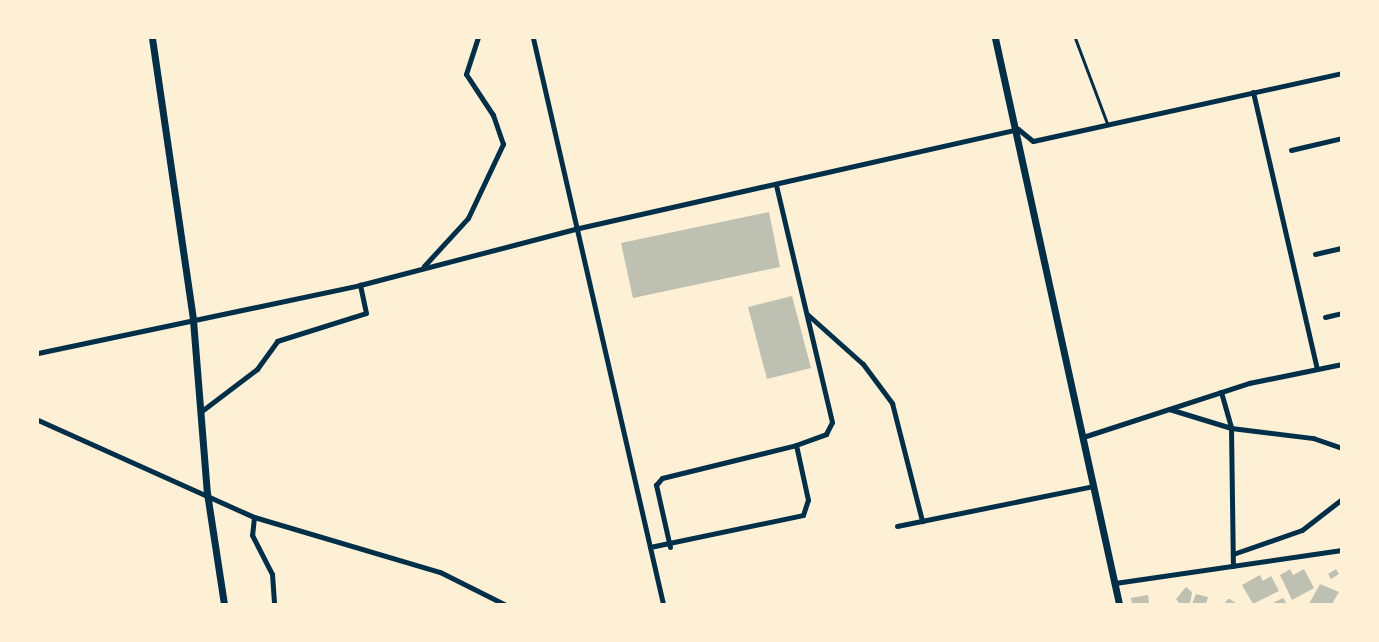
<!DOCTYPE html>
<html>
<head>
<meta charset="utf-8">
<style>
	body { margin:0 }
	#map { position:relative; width:1379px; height:642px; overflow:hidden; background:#fdf0d5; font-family:"DM Sans",sans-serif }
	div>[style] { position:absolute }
	.building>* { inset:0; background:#bec0b2 }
	.service>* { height:3px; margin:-1.5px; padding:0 1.5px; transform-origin:1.5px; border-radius:1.5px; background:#003049 }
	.minor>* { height:5px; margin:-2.5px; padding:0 2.5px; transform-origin:2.5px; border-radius:2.5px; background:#003049 }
	.tertiary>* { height:7px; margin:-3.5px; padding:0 3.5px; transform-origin:3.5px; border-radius:3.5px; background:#003049 }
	span { translate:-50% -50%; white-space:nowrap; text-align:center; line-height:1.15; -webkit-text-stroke:6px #fdf0d5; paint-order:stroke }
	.frame { position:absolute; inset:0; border:39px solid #fdf0d5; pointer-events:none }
</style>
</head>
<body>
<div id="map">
	<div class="building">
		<i style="clip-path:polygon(769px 212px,780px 267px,633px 298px,621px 243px)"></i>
		<i style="clip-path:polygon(792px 296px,811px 368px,767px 379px,748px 307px)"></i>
		<i style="clip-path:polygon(1290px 569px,1293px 575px,1304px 569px,1314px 588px,1292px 600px,1280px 575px)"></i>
		<i style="clip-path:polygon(1336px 569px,1339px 574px,1331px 579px,1328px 574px)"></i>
		<i style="clip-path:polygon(1260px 575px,1263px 581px,1271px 576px,1279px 591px,1253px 604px,1242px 585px)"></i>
		<i style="clip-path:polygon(1320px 584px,1339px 592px,1332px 604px,1309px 604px)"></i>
		<i style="clip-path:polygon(1186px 587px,1192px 592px,1190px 604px,1180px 604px,1176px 599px)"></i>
		<i style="clip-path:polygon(1196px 594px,1208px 597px,1206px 604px,1192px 604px)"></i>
		<i style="clip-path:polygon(1148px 595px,1149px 604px,1132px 604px,1131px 598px)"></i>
		<i style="clip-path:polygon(1283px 598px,1287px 604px,1271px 604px)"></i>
		<i style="clip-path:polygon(1228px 599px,1230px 599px,1237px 604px,1224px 604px)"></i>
	</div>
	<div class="service">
		<i style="left:1075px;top:38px;width:91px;rotate:69.4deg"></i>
	</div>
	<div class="minor">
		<i style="left:533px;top:38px;width:581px;rotate:77.06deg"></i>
		<i style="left:1253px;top:92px;width:284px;rotate:77deg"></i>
		<i style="left:1291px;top:150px;width:52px;rotate:-13.2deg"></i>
		<i style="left:1315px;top:254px;width:28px;rotate:-13deg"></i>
		<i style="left:424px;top:266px;width:65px;rotate:-47.5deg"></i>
		<i style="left:468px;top:218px;width:82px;rotate:-64.7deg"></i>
		<i style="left:503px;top:144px;width:31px;rotate:-109deg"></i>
		<i style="left:493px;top:115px;width:49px;rotate:-123.4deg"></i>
		<i style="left:466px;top:74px;width:38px;rotate:-72deg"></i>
		<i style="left:807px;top:314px;width:75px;rotate:41.8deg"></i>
		<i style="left:863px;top:364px;width:49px;rotate:53.4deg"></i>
		<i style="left:892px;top:403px;width:122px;rotate:75.7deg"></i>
		<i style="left:1325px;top:317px;width:17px;rotate:-13deg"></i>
		<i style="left:38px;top:353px;width:329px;rotate:-11.9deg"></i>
		<i style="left:360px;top:285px;width:226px;rotate:-14.6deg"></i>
		<i style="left:579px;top:228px;width:450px;rotate:-12.7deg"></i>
		<i style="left:1018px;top:129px;width:19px;rotate:39deg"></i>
		<i style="left:1033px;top:141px;width:316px;rotate:-12.4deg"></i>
		<i style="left:1221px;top:392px;width:37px;rotate:74deg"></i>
		<i style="left:1231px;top:428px;width:138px;rotate:89.2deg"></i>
		<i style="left:1169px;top:409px;width:65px;rotate:17deg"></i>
		<i style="left:1231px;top:428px;width:83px;rotate:7deg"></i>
		<i style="left:1313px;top:438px;width:31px;rotate:19deg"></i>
		<i style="left:203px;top:410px;width:68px;rotate:-37.2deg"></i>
		<i style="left:257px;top:369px;width:34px;rotate:-54deg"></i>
		<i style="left:277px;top:341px;width:93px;rotate:-17.5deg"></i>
		<i style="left:366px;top:313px;width:29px;rotate:-102deg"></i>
		<i style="left:38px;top:420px;width:237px;rotate:24.2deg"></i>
		<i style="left:254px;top:517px;width:194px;rotate:16.5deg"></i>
		<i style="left:440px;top:572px;width:72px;rotate:26.6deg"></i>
		<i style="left:1083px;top:437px;width:175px;rotate:-18deg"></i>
		<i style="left:1249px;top:383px;width:95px;rotate:-11.5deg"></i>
		<i style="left:254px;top:517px;width:18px;rotate:96deg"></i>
		<i style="left:252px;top:535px;width:44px;rotate:62.9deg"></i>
		<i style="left:272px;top:574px;width:30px;rotate:86deg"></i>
		<i style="left:897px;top:526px;width:200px;rotate:-11.5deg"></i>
		<i style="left:650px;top:547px;width:156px;rotate:-11.8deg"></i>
		<i style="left:803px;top:515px;width:16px;rotate:-72deg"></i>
		<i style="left:808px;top:500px;width:56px;rotate:-102.3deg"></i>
		<i style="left:670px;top:547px;width:64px;rotate:-102.7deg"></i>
		<i style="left:656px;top:485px;width:9px;rotate:-49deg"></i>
		<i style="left:662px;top:478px;width:138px;rotate:-13.8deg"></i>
		<i style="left:796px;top:445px;width:32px;rotate:-20deg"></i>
		<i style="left:826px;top:434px;width:13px;rotate:-63deg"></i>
		<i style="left:832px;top:422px;width:244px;rotate:-103.3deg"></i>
		<i style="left:1233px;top:554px;width:73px;rotate:-19.2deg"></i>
		<i style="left:1302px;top:530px;width:51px;rotate:-37.8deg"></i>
		<i style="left:1115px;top:583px;width:229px;rotate:-8.3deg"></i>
	</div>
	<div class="tertiary">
		<i style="left:152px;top:38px;width:285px;rotate:81.7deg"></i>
		<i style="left:193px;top:320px;width:174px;rotate:85.4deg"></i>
		<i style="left:207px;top:493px;width:112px;rotate:81.3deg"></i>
		<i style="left:995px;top:38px;width:579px;rotate:77.64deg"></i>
	</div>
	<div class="frame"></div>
</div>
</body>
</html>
